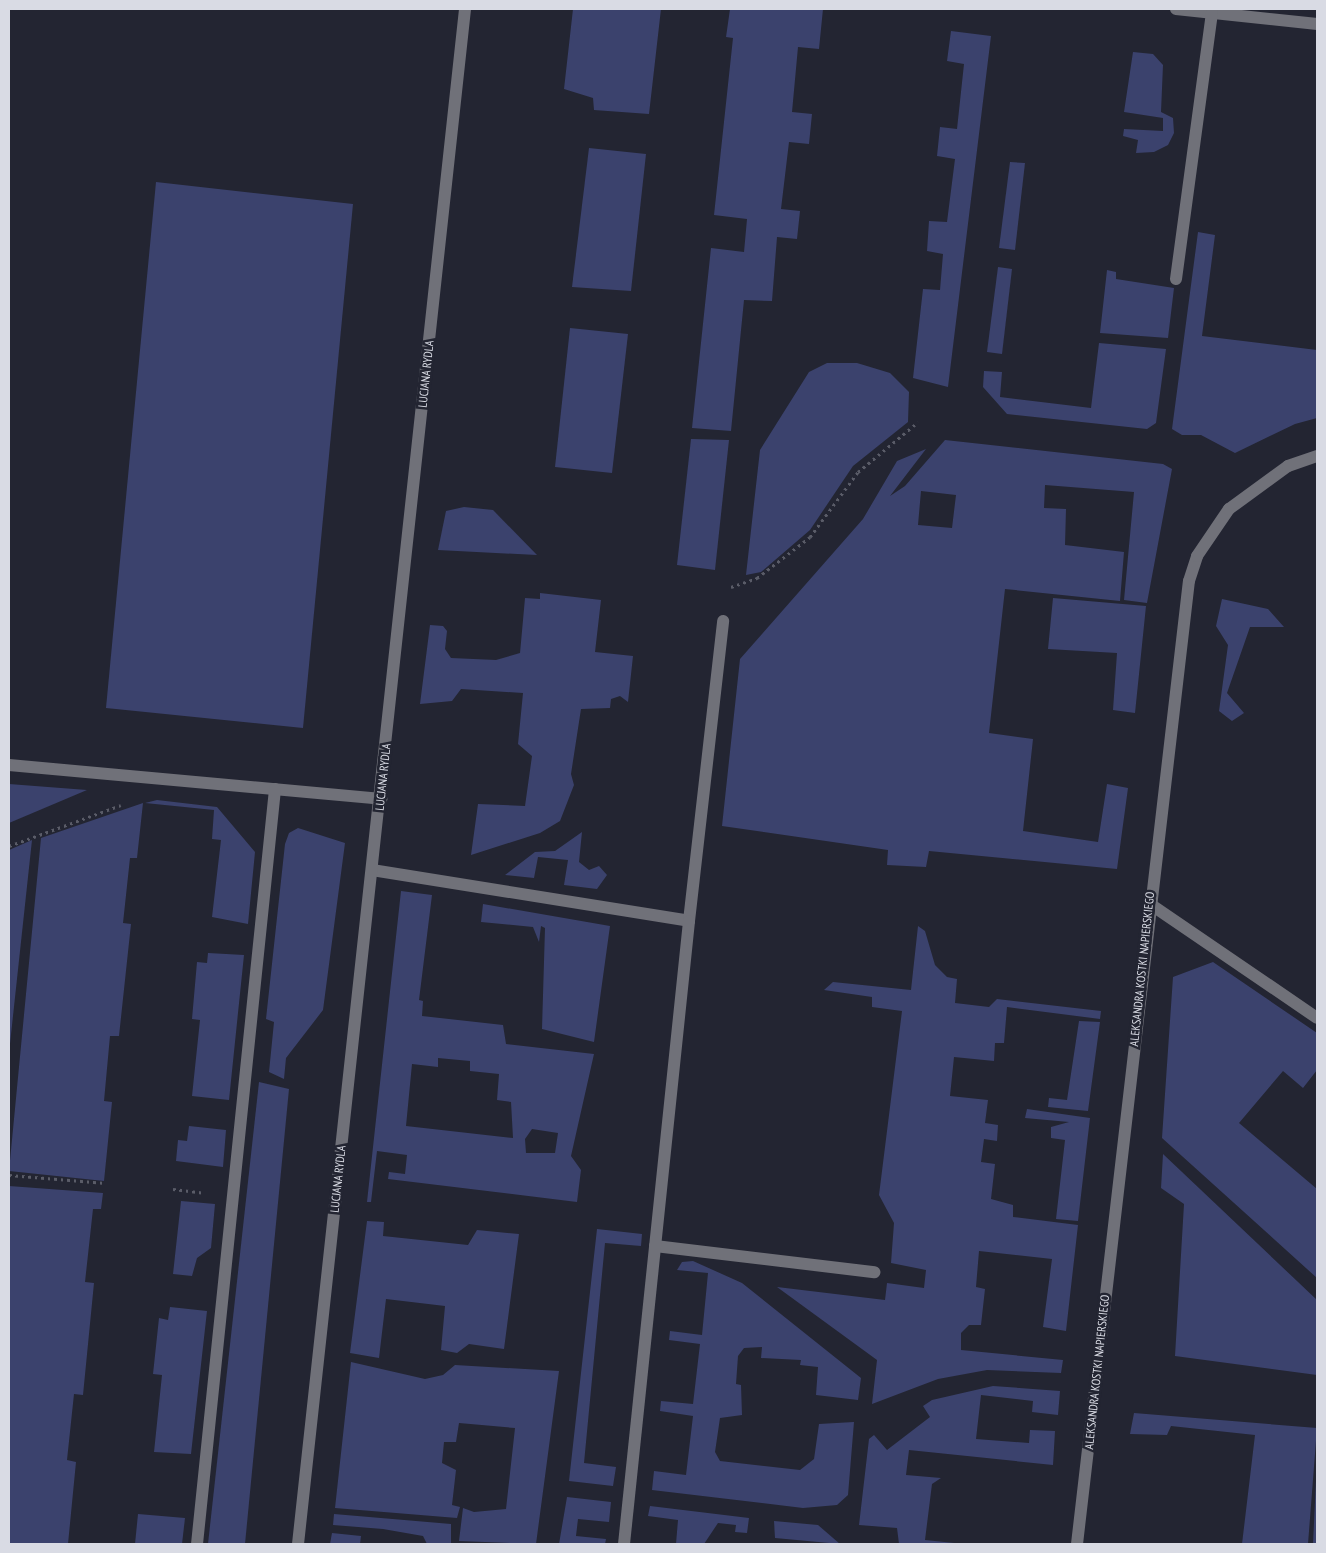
<!DOCTYPE html>
<html>
<head>
<meta charset="utf-8">
<style>
	body { margin:0 }
	#map { position:relative; width:1326px; height:1553px; overflow:hidden; background:#232532; font-family:"PT Sans Narrow",sans-serif }
	div>[style] { position:absolute }
	.green>* { inset:0; background:#3b426d }
	.path>* { height:3px; margin-top:-1.5px; transform-origin:0; background:repeating-linear-gradient(90deg,#5a5c68 0 2.5px,transparent 0 6.5px) }
	.minor>* { height:12px; margin:-6px; padding:0 6px; transform-origin:6px; border-radius:6px; background:#707179 }
	span { translate:-50% -50%; white-space:nowrap; text-align:center; line-height:1.15; -webkit-text-stroke:5px #232532; paint-order:stroke }
	.street-label { font-size:12px; color:#d9dbe4 }
	.frame { position:absolute; inset:0; border:10px solid #d9dbe4; pointer-events:none }
</style>
</head>
<body>
<div id="map">
	<div class="green">
		<i style="clip-path:polygon(573px 9px,661px 9px,649px 114px,594px 110px,593px 98px,564px 89px)"></i>
		<i style="clip-path:polygon(730px 9px,823px 9px,819px 49px,798px 47px,792px 112px,812px 114px,809px 144px,789px 142px,781px 209px,800px 211px,797px 239px,777px 237px,772px 301px,744px 300px,731px 431px,692px 428px,711px 248px,744px 252px,747px 219px,714px 215px,733px 38px,726px 37px)"></i>
		<i style="clip-path:polygon(951px 31px,991px 36px,948px 387px,913px 378px,923px 289px,940px 290px,943px 254px,927px 251px,929px 221px,947px 222px,955px 159px,937px 156px,940px 127px,957px 129px,964px 64px,947px 61px)"></i>
		<i style="clip-path:polygon(1133px 52px,1153px 54px,1163px 65px,1161px 112px,1173px 118px,1174px 133px,1168px 145px,1154px 152px,1136px 153px,1138px 140px,1123px 136px,1124px 129px,1163px 131px,1163px 118px,1124px 112px)"></i>
		<i style="clip-path:polygon(589px 148px,646px 154px,631px 291px,572px 287px)"></i>
		<i style="clip-path:polygon(1010px 162px,1025px 163px,1015px 250px,999px 248px)"></i>
		<i style="clip-path:polygon(156px 182px,353px 204px,303px 728px,106px 708px)"></i>
		<i style="clip-path:polygon(1198px 232px,1215px 235px,1202px 336px,1317px 350px,1317px 418px,1295px 424px,1235px 453px,1201px 435px,1182px 435px,1172px 429px)"></i>
		<i style="clip-path:polygon(998px 267px,1012px 269px,1002px 354px,987px 352px)"></i>
		<i style="clip-path:polygon(1107px 270px,1116px 272px,1116px 279px,1174px 288px,1168px 338px,1100px 333px)"></i>
		<i style="clip-path:polygon(570px 328px,628px 334px,612px 473px,555px 467px)"></i>
		<i style="clip-path:polygon(1099px 343px,1166px 349px,1156px 423px,1147px 429px,1007px 414px,983px 387px,984px 371px,1002px 372px,1000px 397px,1091px 408px)"></i>
		<i style="clip-path:polygon(827px 363px,857px 363px,890px 373px,909px 392px,908px 422px,853px 466px,810px 530px,761px 572px,746px 575px,760px 450px,809px 372px)"></i>
		<i style="clip-path:polygon(691px 439px,729px 440px,715px 570px,677px 565px)"></i>
		<i style="clip-path:polygon(evenodd,945px 440px,1163px 464px,1172px 469px,1147px 603px,1124px 600px,1134px 492px,1045px 485px,1044px 508px,1066px 509px,1065px 545px,1124px 552px,1120px 601px,1005px 589px,989px 733px,1033px 739px,1023px 831px,1098px 842px,1107px 784px,1128px 788px,1117px 869px,929px 851px,926px 867px,887px 865px,888px 850px,722px 826px,740px 659px,863px 519px,897px 461px,926px 449px,890px 496px,905px 486px,945px 440px,921px 491px,956px 495px,952px 528px,918px 525px,921px 491px)"></i>
		<i style="clip-path:polygon(464px 507px,493px 510px,537px 555px,438px 550px,446px 511px)"></i>
		<i style="clip-path:polygon(540px 593px,601px 600px,595px 652px,633px 656px,628px 702px,620px 696px,611px 699px,610px 708px,581px 709px,571px 774px,574px 785px,560px 821px,540px 833px,471px 855px,478px 804px,525px 806px,532px 756px,518px 744px,523px 693px,461px 689px,452px 701px,420px 704px,430px 625px,443px 626px,447px 631px,445px 649px,451px 658px,496px 660px,520px 653px,525px 598px,540px 599px)"></i>
		<i style="clip-path:polygon(1053px 598px,1146px 606px,1135px 713px,1113px 710px,1117px 653px,1048px 649px)"></i>
		<i style="clip-path:polygon(1222px 599px,1268px 609px,1284px 627px,1250px 627px,1227px 693px,1244px 713px,1232px 721px,1219px 711px,1228px 645px,1216px 626px)"></i>
		<i style="clip-path:polygon(9px 784px,87px 790px,9px 823px)"></i>
		<i style="clip-path:polygon(157px 800px,217px 807px,255px 852px,248px 924px,212px 917px,221px 840px,212px 839px,214px 810px,145px 803px)"></i>
		<i style="clip-path:polygon(143px 803px,137px 858px,130px 858px,123px 923px,131px 924px,119px 1036px,110px 1036px,104px 1101px,112px 1102px,104px 1181px,9px 1171px,41px 838px)"></i>
		<i style="clip-path:polygon(298px 828px,345px 843px,323px 1010px,286px 1058px,284px 1079px,269px 1072px,274px 1022px,266px 1019px,285px 844px,289px 833px)"></i>
		<i style="clip-path:polygon(582px 832px,579px 862px,589px 870px,599px 866px,607px 875px,597px 889px,564px 885px,568px 860px,538px 857px,534px 878px,505px 875px,535px 852px,555px 851px)"></i>
		<i style="clip-path:polygon(32px 840px,9px 1053px,9px 850px)"></i>
		<i style="clip-path:polygon(evenodd,401px 891px,432px 895px,419px 1000px,423px 1001px,422px 1016px,503px 1025px,506px 1044px,594px 1054px,571px 1156px,581px 1170px,577px 1202px,388px 1179px,389px 1172px,405px 1174px,407px 1155px,377px 1151px,371px 1202px,367px 1202px,401px 891px,438px 1058px,470px 1061px,470px 1071px,499px 1074px,497px 1100px,511px 1102px,513px 1138px,406px 1126px,412px 1064px,438px 1067px,438px 1058px,401px 891px,532px 1129px,558px 1133px,555px 1153px,526px 1153px,525px 1139px,532px 1129px)"></i>
		<i style="clip-path:polygon(483px 904px,610px 926px,594px 1042px,542px 1029px,545px 928px,541px 926px,539px 942px,533px 927px,481px 922px)"></i>
		<i style="clip-path:polygon(918px 926px,925px 931px,935px 965px,947px 977px,957px 979px,955px 1003px,989px 1007px,997px 999px,1101px 1011px,1100px 1019px,1007px 1007px,1004px 1043px,995px 1043px,994px 1061px,954px 1057px,950px 1096px,988px 1100px,985px 1123px,998px 1125px,997px 1141px,984px 1139px,981px 1162px,995px 1164px,991px 1199px,1013px 1205px,1013px 1217px,1078px 1225px,1066px 1331px,1043px 1327px,1052px 1259px,979px 1251px,976px 1287px,985px 1289px,981px 1325px,969px 1325px,961px 1333px,961px 1350px,1063px 1360px,1061px 1373px,987px 1370px,938px 1379px,872px 1404px,877px 1360px,777px 1287px,885px 1300px,887px 1283px,924px 1288px,926px 1270px,891px 1263px,894px 1223px,879px 1195px,902px 1011px,872px 1007px,872px 997px,824px 990px,833px 982px,911px 990px)"></i>
		<i style="clip-path:polygon(208px 953px,244px 955px,229px 1100px,192px 1096px,200px 1020px,192px 1019px,197px 962px,207px 963px)"></i>
		<i style="clip-path:polygon(1213px 962px,1317px 1033px,1317px 1070px,1303px 1088px,1283px 1071px,1239px 1123px,1317px 1189px,1317px 1278px,1162px 1138px,1173px 977px)"></i>
		<i style="clip-path:polygon(1079px 1021px,1100px 1022px,1088px 1111px,1048px 1107px,1049px 1098px,1067px 1100px)"></i>
		<i style="clip-path:polygon(259px 1082px,289px 1089px,245px 1544px,208px 1544px)"></i>
		<i style="clip-path:polygon(1027px 1109px,1090px 1118px,1078px 1221px,1056px 1219px,1065px 1140px,1051px 1138px,1051px 1127px,1069px 1122px,1025px 1118px)"></i>
		<i style="clip-path:polygon(189px 1126px,226px 1130px,223px 1167px,176px 1161px,178px 1140px,187px 1141px)"></i>
		<i style="clip-path:polygon(1163px 1154px,1317px 1300px,1317px 1375px,1175px 1356px,1184px 1204px,1161px 1188px)"></i>
		<i style="clip-path:polygon(9px 1186px,103px 1193px,101px 1209px,93px 1209px,85px 1282px,94px 1283px,83px 1395px,74px 1394px,67px 1460px,76px 1462px,68px 1544px,9px 1544px)"></i>
		<i style="clip-path:polygon(181px 1201px,215px 1204px,211px 1248px,197px 1258px,192px 1276px,173px 1274px)"></i>
		<i style="clip-path:polygon(367px 1221px,384px 1222px,383px 1236px,468px 1245px,477px 1230px,519px 1234px,504px 1349px,469px 1344px,457px 1353px,441px 1350px,445px 1306px,386px 1299px,379px 1358px,350px 1353px)"></i>
		<i style="clip-path:polygon(597px 1229px,642px 1234px,641px 1246px,605px 1243px,584px 1463px,616px 1467px,613px 1486px,569px 1481px)"></i>
		<i style="clip-path:polygon(693px 1261px,742px 1283px,861px 1378px,858px 1400px,816px 1395px,818px 1367px,800px 1365px,801px 1360px,761px 1358px,762px 1347px,744px 1348px,738px 1356px,736px 1384px,741px 1385px,742px 1415px,720px 1418px,715px 1452px,720px 1461px,800px 1470px,814px 1459px,819px 1424px,854px 1422px,848px 1495px,837px 1505px,803px 1508px,652px 1490px,654px 1471px,686px 1475px,693px 1416px,660px 1411px,661px 1401px,693px 1404px,700px 1344px,669px 1340px,670px 1331px,702px 1335px,708px 1273px,677px 1270px,682px 1262px)"></i>
		<i style="clip-path:polygon(170px 1307px,207px 1311px,191px 1454px,154px 1452px,162px 1375px,153px 1374px,159px 1318px,168px 1320px)"></i>
		<i style="clip-path:polygon(351px 1362px,425px 1379px,443px 1375px,455px 1365px,559px 1371px,536px 1544px,459px 1541px,463px 1508px,474px 1512px,506px 1509px,515px 1428px,459px 1423px,456px 1442px,444px 1442px,442px 1463px,456px 1470px,452px 1505px,460px 1507px,457px 1518px,335px 1508px)"></i>
		<i style="clip-path:polygon(993px 1386px,1060px 1391px,1058px 1415px,1032px 1412px,1033px 1401px,981px 1395px,976px 1439px,1029px 1443px,1030px 1430px,1055px 1431px,1053px 1465px,909px 1450px,906px 1475px,941px 1478px,932px 1484px,925px 1540px,964px 1544px,899px 1544px,897px 1528px,859px 1525px,869px 1439px,874px 1435px,887px 1450px,930px 1417px,923px 1406px,932px 1400px)"></i>
		<i style="clip-path:polygon(1134px 1413px,1317px 1428px,1308px 1544px,1242px 1544px,1255px 1435px,1171px 1426px,1167px 1435px,1130px 1434px)"></i>
		<i style="clip-path:polygon(1317px 1459px,1317px 1544px,1313px 1544px)"></i>
		<i style="clip-path:polygon(567px 1497px,611px 1502px,609px 1522px,578px 1519px,576px 1536px,606px 1539px,605px 1544px,559px 1544px)"></i>
		<i style="clip-path:polygon(650px 1506px,749px 1518px,747px 1533px,735px 1532px,736px 1525px,718px 1523px,704px 1544px,676px 1544px,678px 1520px,648px 1516px)"></i>
		<i style="clip-path:polygon(138px 1514px,185px 1518px,182px 1544px,135px 1544px)"></i>
		<i style="clip-path:polygon(334px 1514px,451px 1524px,451px 1544px,427px 1544px,423px 1536px,383px 1529px,333px 1525px)"></i>
		<i style="clip-path:polygon(774px 1521px,818px 1525px,840px 1544px,775px 1538px)"></i>
		<i style="clip-path:polygon(332px 1533px,361px 1536px,360px 1544px,330px 1544px)"></i>
	</div>
	<div class="path">
		<i style="left:731px;top:587px;width:28px;rotate:-19deg"></i>
		<i style="left:757px;top:578px;width:67px;rotate:-37.7deg"></i>
		<i style="left:810px;top:537px;width:81px;rotate:-53.6deg"></i>
		<i style="left:858px;top:472px;width:78px;rotate:-39.8deg"></i>
		<i style="left:9px;top:846px;width:119px;rotate:-20.1deg"></i>
		<i style="left:9px;top:1175px;width:97px;rotate:4.7deg"></i>
		<i style="left:173px;top:1189px;width:31px;rotate:7deg"></i>
	</div>
	<div class="minor">
		<i style="left:1176px;top:9px;width:142px;rotate:6.1deg"></i>
		<i style="left:1176px;top:279px;width:268px;rotate:-82.3deg"></i>
		<i style="left:9px;top:765px;width:374px;rotate:5.2deg"></i>
		<i style="left:372px;top:870px;width:321px;rotate:9.1deg"></i>
		<i style="left:689px;top:921px;width:302px;rotate:-83.5deg"></i>
		<i style="left:1150px;top:904px;width:202px;rotate:34.3deg"></i>
		<i style="left:655px;top:1246px;width:221px;rotate:6.8deg"></i>
		<i style="left:197px;top:1544px;width:759px;rotate:-84.1deg"></i>
		<i style="left:298px;top:1544px;width:1544px;rotate:-83.79deg"></i>
		<i style="left:624px;top:1544px;width:626px;rotate:-84.04deg"></i>
		<i style="left:1077px;top:1544px;width:969px;rotate:-83.37deg"></i>
		<i style="left:1189px;top:581px;width:26px;rotate:-72deg"></i>
		<i style="left:1197px;top:556px;width:57px;rotate:-55.8deg"></i>
		<i style="left:1229px;top:509px;width:73px;rotate:-36.1deg"></i>
		<i style="left:1288px;top:466px;width:31px;rotate:-19deg"></i>
	</div>
	<div class="street-label">
		<span style="left:426px;top:374px;rotate:-84deg">LUCJANA RYDLA</span>
		<span style="left:383px;top:777px;rotate:-84deg">LUCJANA RYDLA</span>
		<span style="left:1142px;top:969px;rotate:-84deg">ALEKSANDRA KOSTKI NAPIERSKIEGO</span>
		<span style="left:338px;top:1179px;rotate:-84deg">LUCJANA RYDLA</span>
		<span style="left:1097px;top:1372px;rotate:-84deg">ALEKSANDRA KOSTKI NAPIERSKIEGO</span>
	</div>
	<div class="frame"></div>
</div>
</body>
</html>
